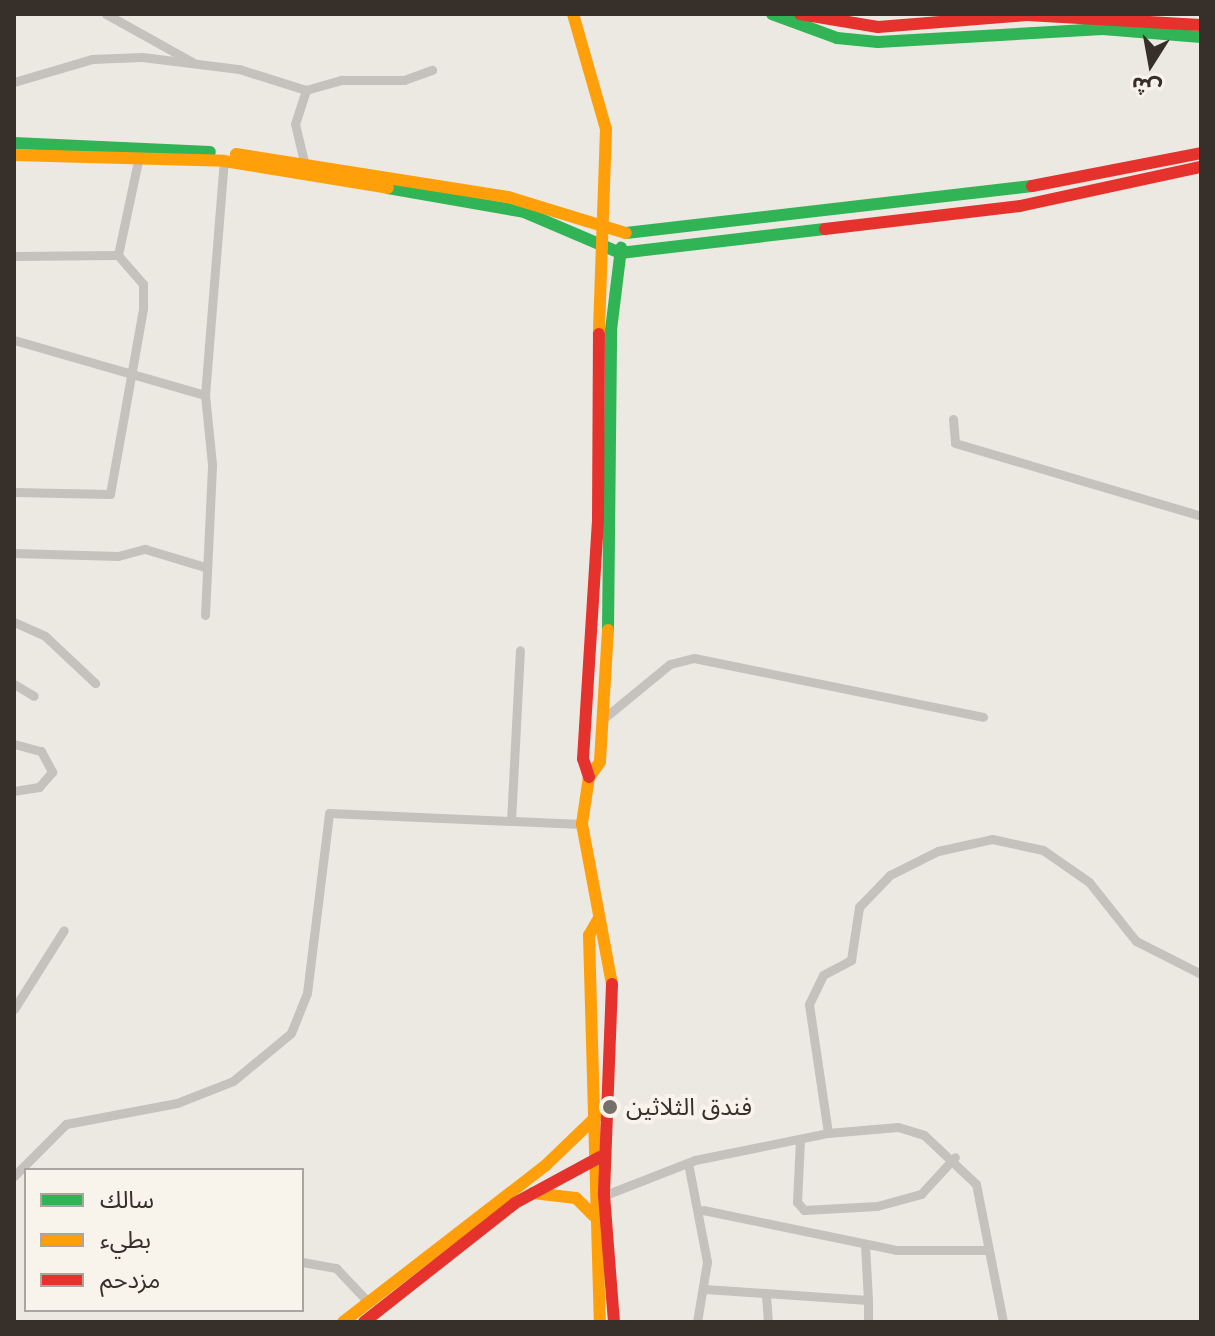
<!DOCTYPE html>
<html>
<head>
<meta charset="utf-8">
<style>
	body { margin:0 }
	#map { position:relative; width:1215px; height:1336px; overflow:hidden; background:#ece9e3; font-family:Inter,"Noto Sans Arabic",sans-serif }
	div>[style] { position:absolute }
	.street>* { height:9px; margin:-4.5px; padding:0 4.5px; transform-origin:4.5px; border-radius:4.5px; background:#c5c1bc }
	.fast>* { height:12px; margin:-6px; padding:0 6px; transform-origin:6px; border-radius:6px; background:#30b455 }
	.slow>* { height:12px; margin:-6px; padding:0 6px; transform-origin:6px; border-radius:6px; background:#ff9f0a }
	.jam>* { height:12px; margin:-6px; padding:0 6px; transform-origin:6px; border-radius:6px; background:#e5322d }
	.dots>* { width:22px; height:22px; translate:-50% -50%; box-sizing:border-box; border:4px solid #f8f3eb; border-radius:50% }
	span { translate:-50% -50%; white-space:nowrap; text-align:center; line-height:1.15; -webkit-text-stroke:8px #f8f3eb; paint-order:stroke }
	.poi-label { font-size:24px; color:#362f2a }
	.left { translate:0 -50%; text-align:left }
	.frame { position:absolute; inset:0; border:16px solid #362f2a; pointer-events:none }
	.legend { position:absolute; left:24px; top:1168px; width:280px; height:144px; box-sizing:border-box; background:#f8f3eb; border:2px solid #aaa59e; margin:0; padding:10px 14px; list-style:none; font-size:24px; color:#362f2a }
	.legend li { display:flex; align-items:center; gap:16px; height:40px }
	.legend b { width:40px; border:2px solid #aaa59e }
	.north { position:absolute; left:1111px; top:24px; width:80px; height:80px; -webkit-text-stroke:6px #f8f3eb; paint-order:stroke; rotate:191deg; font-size:22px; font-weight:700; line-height:32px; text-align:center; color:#362f2a }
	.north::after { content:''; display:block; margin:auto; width:28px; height:36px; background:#362f2a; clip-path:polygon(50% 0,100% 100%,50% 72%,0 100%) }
</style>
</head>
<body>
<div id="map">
	<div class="street">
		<i style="left:106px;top:14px;width:101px;rotate:29.1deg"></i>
		<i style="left:14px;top:82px;width:81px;rotate:-16.4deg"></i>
		<i style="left:92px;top:59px;width:50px;rotate:-2.3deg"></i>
		<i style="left:142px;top:57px;width:98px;rotate:7.1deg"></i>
		<i style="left:239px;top:69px;width:70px;rotate:17.4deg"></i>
		<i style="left:306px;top:170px;width:47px;rotate:-103.4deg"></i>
		<i style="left:295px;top:124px;width:36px;rotate:-72deg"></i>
		<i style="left:306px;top:90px;width:37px;rotate:-16deg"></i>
		<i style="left:342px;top:80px;width:62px"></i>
		<i style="left:404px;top:80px;width:30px;rotate:-20deg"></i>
		<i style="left:14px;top:256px;width:104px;rotate:-0.6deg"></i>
		<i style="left:14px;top:340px;width:199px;rotate:16.1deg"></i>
		<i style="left:953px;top:419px;width:24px;rotate:85deg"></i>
		<i style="left:955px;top:443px;width:257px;rotate:16.5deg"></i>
		<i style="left:14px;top:492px;width:96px;rotate:1.2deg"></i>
		<i style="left:110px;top:494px;width:189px;rotate:-79.9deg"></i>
		<i style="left:143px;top:308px;width:24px;rotate:-90deg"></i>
		<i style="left:143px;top:284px;width:38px;rotate:-131deg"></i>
		<i style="left:118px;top:255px;width:101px;rotate:-78deg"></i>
		<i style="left:14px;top:553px;width:104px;rotate:1.7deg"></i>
		<i style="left:118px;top:556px;width:28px;rotate:-15deg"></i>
		<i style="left:145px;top:549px;width:63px;rotate:16.7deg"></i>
		<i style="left:205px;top:615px;width:151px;rotate:-87.3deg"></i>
		<i style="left:212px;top:464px;width:69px;rotate:-95.8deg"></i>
		<i style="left:205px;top:395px;width:235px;rotate:-85.4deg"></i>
		<i style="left:14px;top:622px;width:34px;rotate:24deg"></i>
		<i style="left:45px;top:636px;width:69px;rotate:43.2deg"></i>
		<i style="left:14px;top:684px;width:23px;rotate:31deg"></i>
		<i style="left:603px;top:719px;width:87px;rotate:-39.4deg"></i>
		<i style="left:670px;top:664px;width:25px;rotate:-14deg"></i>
		<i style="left:694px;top:658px;width:295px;rotate:11.5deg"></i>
		<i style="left:14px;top:744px;width:28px;rotate:15deg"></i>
		<i style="left:41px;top:751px;width:24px;rotate:62deg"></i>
		<i style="left:52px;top:772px;width:20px;rotate:131deg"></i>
		<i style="left:39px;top:787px;width:25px;rotate:171deg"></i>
		<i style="left:511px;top:821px;width:171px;rotate:-87deg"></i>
		<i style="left:14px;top:1009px;width:93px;rotate:-57.7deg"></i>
		<i style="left:828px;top:1133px;width:130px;rotate:-98.4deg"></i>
		<i style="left:809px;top:1004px;width:32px;rotate:-64deg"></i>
		<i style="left:823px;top:975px;width:32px;rotate:-28deg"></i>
		<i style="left:851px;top:960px;width:54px;rotate:-81.4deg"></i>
		<i style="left:859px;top:907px;width:45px;rotate:-45.9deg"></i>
		<i style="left:890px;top:875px;width:54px;rotate:-26.6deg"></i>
		<i style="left:938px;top:851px;width:55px;rotate:-12.5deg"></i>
		<i style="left:992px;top:839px;width:52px;rotate:12.2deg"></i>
		<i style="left:1043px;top:850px;width:56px;rotate:34.8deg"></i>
		<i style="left:1089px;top:882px;width:75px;rotate:51.5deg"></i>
		<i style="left:1136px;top:941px;width:73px;rotate:26.9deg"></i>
		<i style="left:800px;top:1139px;width:63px;rotate:92.7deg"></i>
		<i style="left:797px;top:1202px;width:11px;rotate:49deg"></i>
		<i style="left:804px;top:1210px;width:73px;rotate:-3.1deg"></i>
		<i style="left:877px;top:1206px;width:46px;rotate:-15.3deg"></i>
		<i style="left:921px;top:1194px;width:50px;rotate:-47.4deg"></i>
		<i style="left:688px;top:1163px;width:101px;rotate:79.1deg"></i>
		<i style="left:707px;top:1262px;width:61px;rotate:99.5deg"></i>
		<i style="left:14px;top:1176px;width:74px;rotate:-45deg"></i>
		<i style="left:66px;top:1124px;width:113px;rotate:-10.7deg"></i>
		<i style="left:177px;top:1103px;width:60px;rotate:-21.4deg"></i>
		<i style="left:233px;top:1081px;width:75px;rotate:-39.6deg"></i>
		<i style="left:291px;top:1033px;width:43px;rotate:-68.2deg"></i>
		<i style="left:307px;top:993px;width:181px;rotate:-83deg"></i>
		<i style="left:329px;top:813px;width:253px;rotate:2.5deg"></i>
		<i style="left:600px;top:1197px;width:102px;rotate:-21.3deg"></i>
		<i style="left:695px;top:1160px;width:136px;rotate:-11.5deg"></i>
		<i style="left:828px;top:1133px;width:70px;rotate:-4.9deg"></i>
		<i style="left:898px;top:1127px;width:27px;rotate:17deg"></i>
		<i style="left:924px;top:1135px;width:71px;rotate:43.3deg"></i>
		<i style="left:976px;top:1184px;width:141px;rotate:78.9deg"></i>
		<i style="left:703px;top:1210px;width:197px;rotate:11.7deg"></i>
		<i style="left:896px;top:1250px;width:92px"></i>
		<i style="left:302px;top:1262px;width:35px;rotate:10deg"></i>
		<i style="left:336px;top:1268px;width:47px;rotate:46.7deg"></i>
		<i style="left:705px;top:1289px;width:163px;rotate:3.9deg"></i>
		<i style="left:868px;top:1300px;width:55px;rotate:-93.1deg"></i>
		<i style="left:766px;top:1295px;width:27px;rotate:86deg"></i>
		<i style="left:868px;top:1300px;width:22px;rotate:90deg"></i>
	</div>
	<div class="fast">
		<i style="left:772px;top:14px;width:69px;rotate:20.3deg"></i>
		<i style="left:837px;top:38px;width:41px;rotate:5.6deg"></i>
		<i style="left:878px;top:42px;width:225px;rotate:-3.3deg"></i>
		<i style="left:1103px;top:29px;width:98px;rotate:4.7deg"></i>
		<i style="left:14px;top:143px;width:196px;rotate:2.6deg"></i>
		<i style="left:388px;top:188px;width:138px;rotate:10deg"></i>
		<i style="left:524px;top:212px;width:104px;rotate:23.1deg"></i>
		<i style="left:620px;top:253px;width:206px;rotate:-6.7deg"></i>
		<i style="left:626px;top:233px;width:409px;rotate:-6.6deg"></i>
		<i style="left:608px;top:630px;width:300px;rotate:-89.4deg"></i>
		<i style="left:611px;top:330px;width:83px;rotate:-83deg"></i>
	</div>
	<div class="slow">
		<i style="left:573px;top:14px;width:120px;rotate:74deg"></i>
		<i style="left:606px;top:129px;width:205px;rotate:92deg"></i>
		<i style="left:236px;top:154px;width:275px;rotate:9deg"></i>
		<i style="left:508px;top:197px;width:123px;rotate:17deg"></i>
		<i style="left:14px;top:155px;width:210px;rotate:1.6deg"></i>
		<i style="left:224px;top:161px;width:166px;rotate:9.3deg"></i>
		<i style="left:608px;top:630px;width:132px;rotate:93.5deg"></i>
		<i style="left:600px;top:762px;width:19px;rotate:126deg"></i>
		<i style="left:589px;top:777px;width:48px;rotate:98.5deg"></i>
		<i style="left:582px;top:824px;width:163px;rotate:79.4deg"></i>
		<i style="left:599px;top:918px;width:20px;rotate:120deg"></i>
		<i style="left:589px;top:935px;width:387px;rotate:88.4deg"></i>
		<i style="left:533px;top:1193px;width:43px;rotate:6.6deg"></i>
		<i style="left:576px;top:1198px;width:25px;rotate:45deg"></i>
		<i style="left:343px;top:1322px;width:257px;rotate:-37.7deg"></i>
		<i style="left:546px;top:1165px;width:72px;rotate:-43.9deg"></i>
	</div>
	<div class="jam">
		<i style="left:800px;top:14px;width:79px;rotate:9.5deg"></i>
		<i style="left:878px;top:27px;width:149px;rotate:-4.6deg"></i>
		<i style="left:1027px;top:15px;width:174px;rotate:3.3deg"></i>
		<i style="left:1032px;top:186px;width:172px;rotate:-11deg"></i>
		<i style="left:825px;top:229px;width:196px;rotate:-6.7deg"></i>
		<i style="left:1020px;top:206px;width:185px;rotate:-12.2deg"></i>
		<i style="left:589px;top:777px;width:19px;rotate:-108deg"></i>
		<i style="left:583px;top:759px;width:240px;rotate:-86.4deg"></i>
		<i style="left:598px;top:519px;width:185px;rotate:-89.7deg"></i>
		<i style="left:612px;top:984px;width:211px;rotate:92.2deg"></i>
		<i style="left:604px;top:1195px;width:127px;rotate:85.5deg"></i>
		<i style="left:364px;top:1322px;width:192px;rotate:-38.2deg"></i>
		<i style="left:515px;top:1203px;width:97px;rotate:-28.4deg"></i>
	</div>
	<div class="dots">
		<i style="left:610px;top:1107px;background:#76706b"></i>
	</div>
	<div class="poi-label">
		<span class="left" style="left:626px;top:1107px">فندق الثلاثين</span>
	</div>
	<div class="frame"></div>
	<ul class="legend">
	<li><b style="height:10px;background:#30b455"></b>سالك</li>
	<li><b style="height:10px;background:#ff9f0a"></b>بطيء</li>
	<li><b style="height:10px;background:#e5322d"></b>مزدحم</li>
	</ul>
	<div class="north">ش</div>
</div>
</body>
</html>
